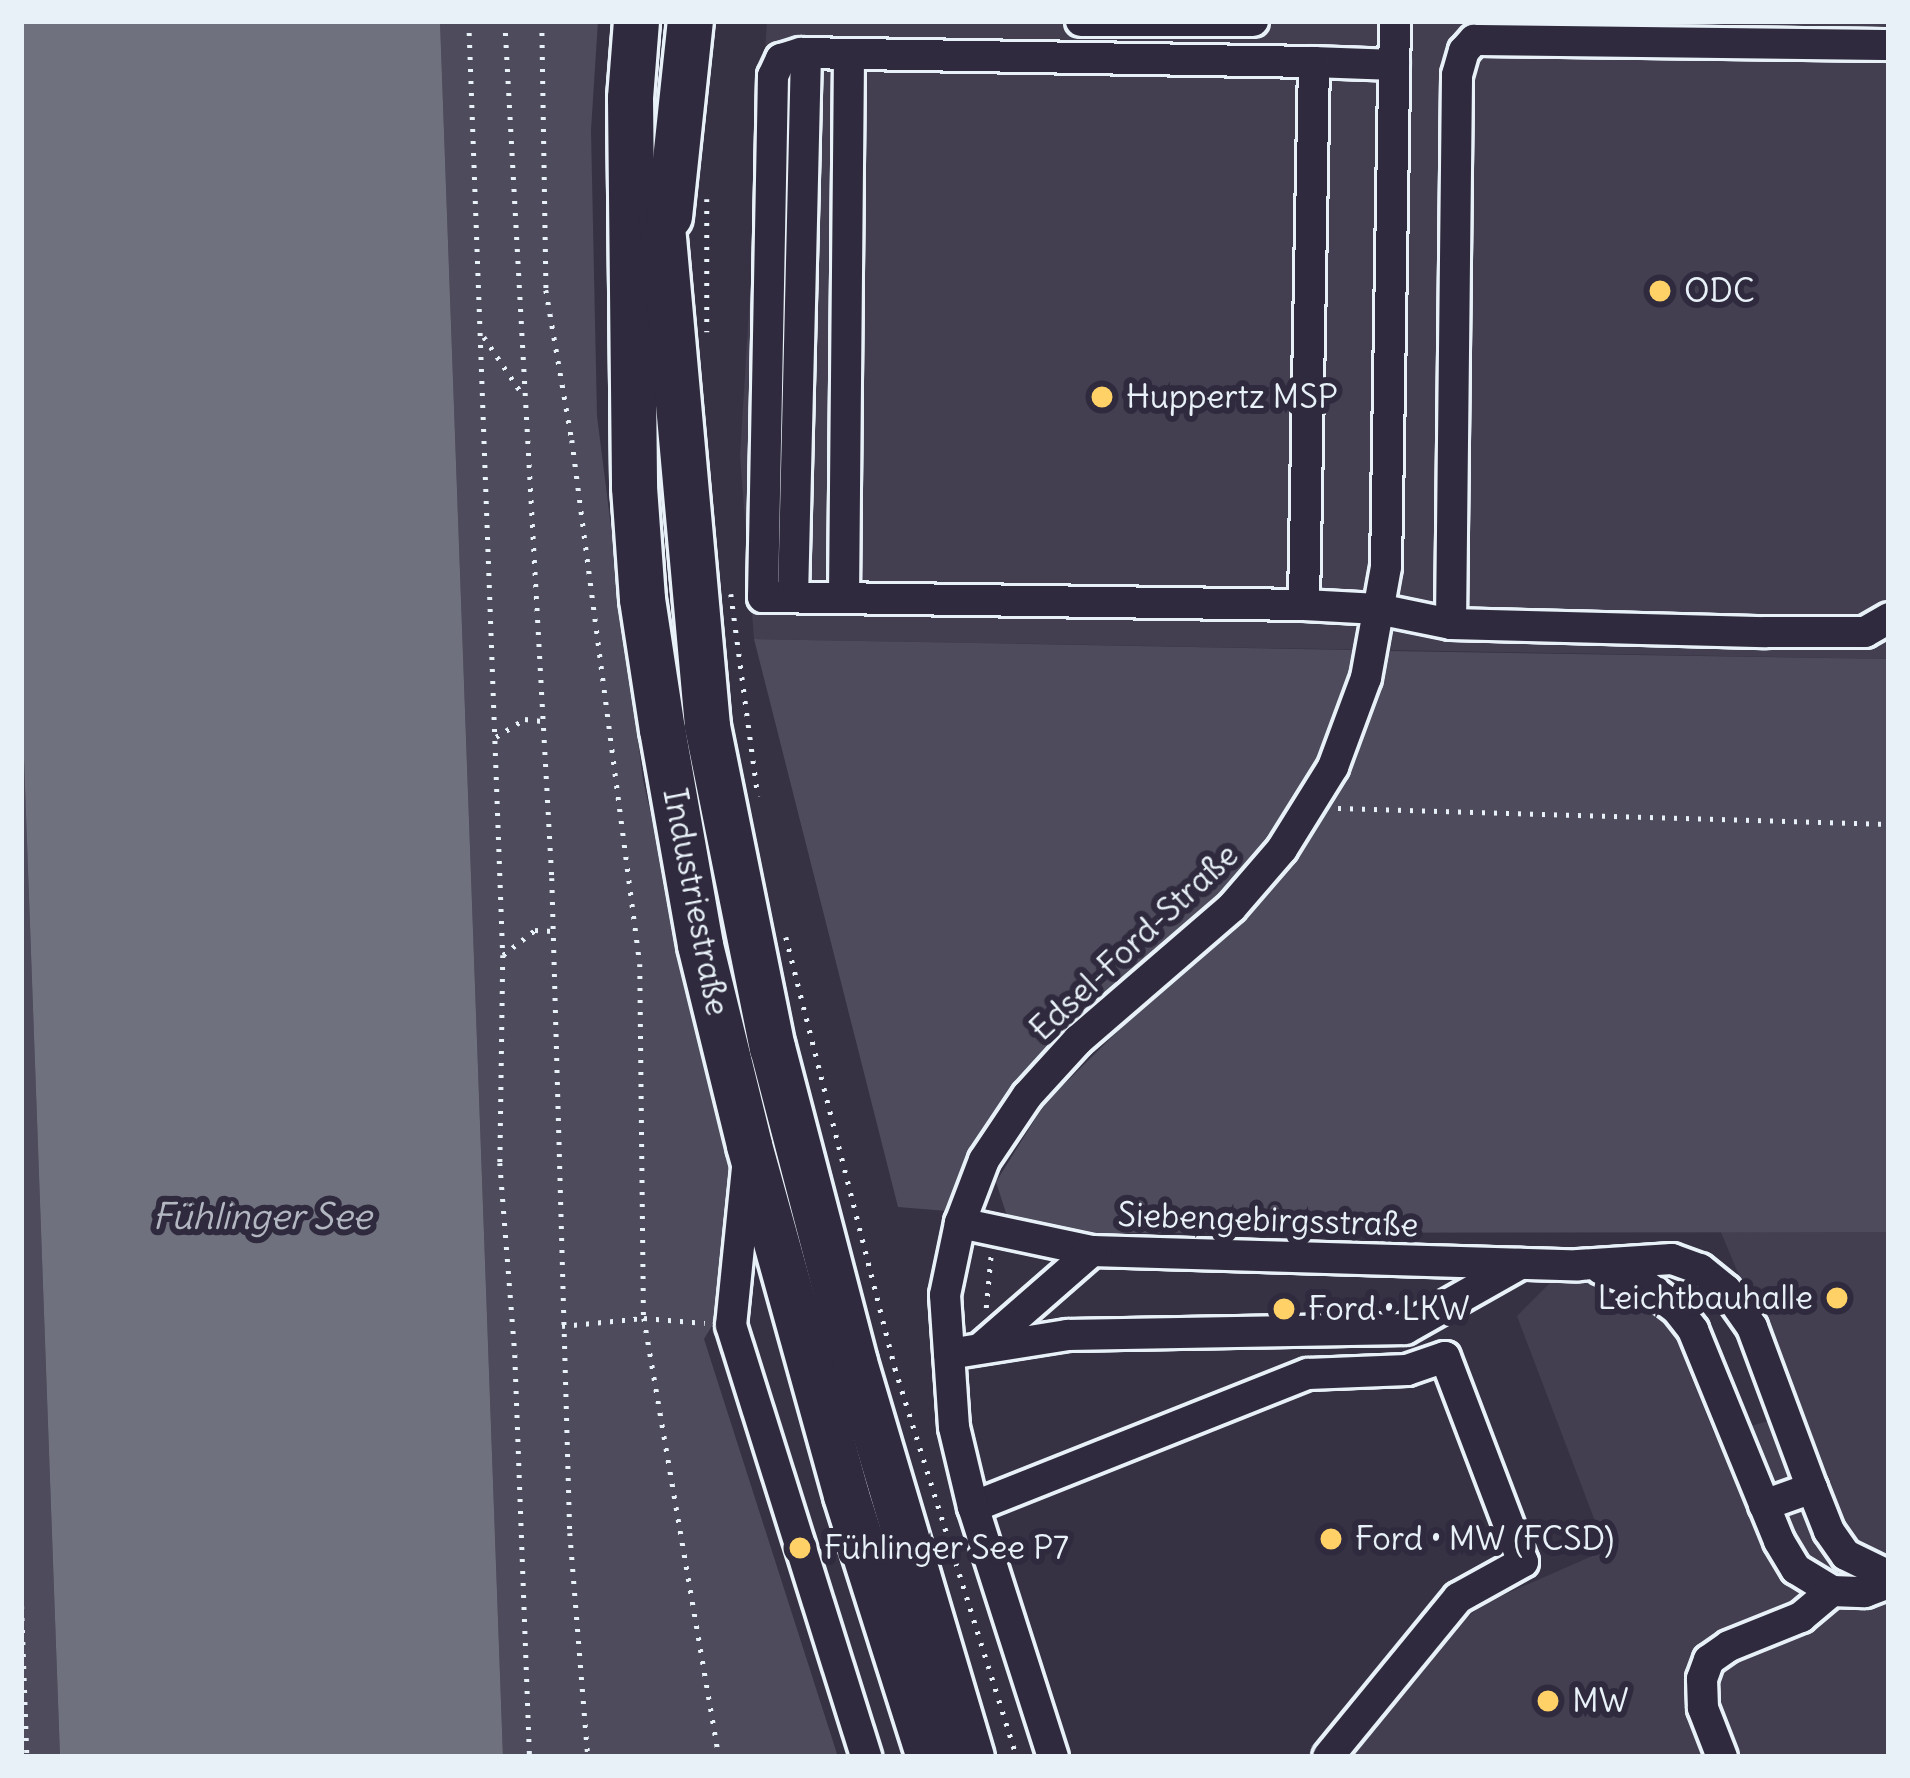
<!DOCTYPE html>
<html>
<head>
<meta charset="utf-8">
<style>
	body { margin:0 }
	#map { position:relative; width:1910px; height:1778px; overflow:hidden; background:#363244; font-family:Delius,sans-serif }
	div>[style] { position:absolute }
	.built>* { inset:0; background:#433f51 }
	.green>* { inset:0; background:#4d4b5c }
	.water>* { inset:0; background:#70717f }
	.path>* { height:4.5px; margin-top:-2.25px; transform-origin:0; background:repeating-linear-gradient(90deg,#e8f1f8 0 3px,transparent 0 12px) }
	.roads { filter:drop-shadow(3px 0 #e8f1f8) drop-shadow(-3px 0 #e8f1f8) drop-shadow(0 3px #e8f1f8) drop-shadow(0 -3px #e8f1f8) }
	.minor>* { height:30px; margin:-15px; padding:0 15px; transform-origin:15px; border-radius:15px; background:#2f2a3d }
	.highway>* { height:45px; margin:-22.5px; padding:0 22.5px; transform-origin:22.5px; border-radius:22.5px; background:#2f2a3d }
	.dots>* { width:33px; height:33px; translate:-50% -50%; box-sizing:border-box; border:6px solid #2f2a3d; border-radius:50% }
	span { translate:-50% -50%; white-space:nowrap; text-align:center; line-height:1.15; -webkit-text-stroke:12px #2f2a3d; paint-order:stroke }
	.poi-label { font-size:33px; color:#e8f1f8 }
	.left { translate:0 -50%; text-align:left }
	.right { translate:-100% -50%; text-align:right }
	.street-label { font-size:33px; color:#e8f1f8 }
	.water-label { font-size:36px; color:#b2b7c2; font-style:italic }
	.frame { position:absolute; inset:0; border:24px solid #e8f1f8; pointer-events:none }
</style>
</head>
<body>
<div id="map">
	<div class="built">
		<i style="clip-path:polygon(767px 21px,1889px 21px,1889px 659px,754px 639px,740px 455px)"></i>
		<i style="clip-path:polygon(1720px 1230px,1889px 1232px,1889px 1757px,1350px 1757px,1360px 1737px,1446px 1636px,1483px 1604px,1606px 1550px,1517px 1316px,1558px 1275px,1618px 1287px,1669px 1321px,1715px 1436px,1797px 1413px)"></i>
	</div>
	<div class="green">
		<i style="clip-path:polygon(440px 21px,598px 21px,591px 130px,597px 416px,643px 780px,735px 1179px,721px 1311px,704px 1339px,838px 1757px,503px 1757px)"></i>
		<i style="clip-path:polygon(754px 639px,1355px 650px,1329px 736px,1280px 824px,1219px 894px,1019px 1082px,977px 1143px,947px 1211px,898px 1207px)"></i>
		<i style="clip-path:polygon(1390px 651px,1889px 659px,1889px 1232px,1094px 1233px,1021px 1229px,1006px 1213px,996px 1182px,1045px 1103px,1121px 1028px,1239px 925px,1310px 840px,1356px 760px)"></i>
		<i style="clip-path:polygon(21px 676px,60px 1757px,21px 1757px)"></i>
	</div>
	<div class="water">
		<i style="clip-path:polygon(21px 21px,440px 21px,503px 1757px,60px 1757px,21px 676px)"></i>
	</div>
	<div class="path">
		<i style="left:469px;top:21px;width:935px;rotate:87.92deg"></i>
		<i style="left:503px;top:955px;width:208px;rotate:90.8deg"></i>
		<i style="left:500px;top:1163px;width:193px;rotate:85.5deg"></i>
		<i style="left:515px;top:1355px;width:402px;rotate:87.9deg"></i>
		<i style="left:505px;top:21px;width:858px;rotate:86.86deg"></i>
		<i style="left:552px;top:878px;width:655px;rotate:88.43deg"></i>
		<i style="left:570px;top:1533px;width:225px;rotate:85.4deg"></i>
		<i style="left:542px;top:21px;width:269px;rotate:89.1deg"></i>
		<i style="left:546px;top:290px;width:152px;rotate:80.2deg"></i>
		<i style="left:572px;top:440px;width:528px;rotate:82.61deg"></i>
		<i style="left:640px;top:964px;width:354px;rotate:89.4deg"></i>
		<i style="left:644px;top:1318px;width:445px;rotate:80.3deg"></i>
		<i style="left:707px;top:199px;width:133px;rotate:90deg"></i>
		<i style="left:484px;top:337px;width:66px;rotate:56.1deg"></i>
		<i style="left:731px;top:594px;width:204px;rotate:82.4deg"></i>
		<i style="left:496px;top:737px;width:34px;rotate:-32deg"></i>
		<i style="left:525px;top:719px;width:17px;rotate:7deg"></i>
		<i style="left:1338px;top:808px;width:551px;rotate:1.66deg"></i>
		<i style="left:786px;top:937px;width:445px;rotate:75.8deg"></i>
		<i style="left:895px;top:1368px;width:408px;rotate:72.6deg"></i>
		<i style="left:503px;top:955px;width:41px;rotate:-38deg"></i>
		<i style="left:535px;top:930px;width:18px;rotate:3deg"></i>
		<i style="left:986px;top:1308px;width:54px;rotate:-84.7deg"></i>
		<i style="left:562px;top:1326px;width:82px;rotate:-5.6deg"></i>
		<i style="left:644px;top:1318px;width:61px;rotate:4.7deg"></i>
		<i style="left:21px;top:1582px;width:175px;rotate:88deg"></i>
	</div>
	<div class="roads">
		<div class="minor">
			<i style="left:1081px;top:21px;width:172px"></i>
			<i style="left:1394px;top:65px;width:80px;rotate:-177.9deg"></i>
			<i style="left:1314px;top:62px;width:543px;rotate:91.06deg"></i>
			<i style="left:1304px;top:605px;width:74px;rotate:3.1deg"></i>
			<i style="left:1378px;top:609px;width:75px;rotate:11.6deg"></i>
			<i style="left:1451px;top:624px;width:315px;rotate:1.5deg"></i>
			<i style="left:1766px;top:632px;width:99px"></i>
			<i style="left:1865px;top:632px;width:28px;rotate:-30deg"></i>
			<i style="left:793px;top:597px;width:544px;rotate:-88.63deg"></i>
			<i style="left:844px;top:597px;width:543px;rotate:-89.47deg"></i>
			<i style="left:1304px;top:605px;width:541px;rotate:-179.15deg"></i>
			<i style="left:763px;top:597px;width:521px;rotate:-88.9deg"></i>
			<i style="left:773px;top:76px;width:19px;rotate:-65deg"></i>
			<i style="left:781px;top:59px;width:21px;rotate:-17deg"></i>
			<i style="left:801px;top:53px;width:513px;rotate:1.01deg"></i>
			<i style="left:1451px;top:624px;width:549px;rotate:-89.37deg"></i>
			<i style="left:1457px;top:75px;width:25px;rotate:-74deg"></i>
			<i style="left:1464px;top:51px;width:15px;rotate:-48deg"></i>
			<i style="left:1474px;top:40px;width:415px;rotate:0.7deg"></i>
			<i style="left:747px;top:1168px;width:158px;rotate:95.8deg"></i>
			<i style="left:731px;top:1325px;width:453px;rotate:72.6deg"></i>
			<i style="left:960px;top:1223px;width:135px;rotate:12deg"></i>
			<i style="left:1092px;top:1251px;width:486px;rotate:1.7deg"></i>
			<i style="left:1578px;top:1265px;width:94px;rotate:-3.7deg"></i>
			<i style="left:1672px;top:1259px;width:30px;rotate:20deg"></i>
			<i style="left:1700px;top:1269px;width:33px;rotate:39deg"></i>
			<i style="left:1726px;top:1290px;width:45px;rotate:54.9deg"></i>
			<i style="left:1752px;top:1327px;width:172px;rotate:69.6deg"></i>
			<i style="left:1812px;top:1488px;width:51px;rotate:160.5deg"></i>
			<i style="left:1601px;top:1269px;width:47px;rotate:20deg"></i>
			<i style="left:1645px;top:1285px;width:39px;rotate:37deg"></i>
			<i style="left:1676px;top:1308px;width:28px;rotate:52deg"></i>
			<i style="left:1693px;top:1330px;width:228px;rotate:67.8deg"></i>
			<i style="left:1779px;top:1541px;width:33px;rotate:59deg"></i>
			<i style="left:1796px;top:1569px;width:42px;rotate:31.4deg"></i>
			<i style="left:1832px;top:1591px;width:33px;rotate:2deg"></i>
			<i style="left:1865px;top:1592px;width:26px;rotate:-21deg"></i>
			<i style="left:982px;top:1347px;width:146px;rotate:-41.1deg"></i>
			<i style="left:949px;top:1354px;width:121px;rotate:-9.1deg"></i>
			<i style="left:1068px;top:1335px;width:337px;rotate:-1deg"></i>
			<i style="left:1405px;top:1329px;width:132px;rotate:-29.5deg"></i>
			<i style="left:1812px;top:1488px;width:46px;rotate:68.4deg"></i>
			<i style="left:1829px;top:1531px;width:29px;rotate:55deg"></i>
			<i style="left:1846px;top:1555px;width:48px;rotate:26deg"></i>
			<i style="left:973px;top:1507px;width:360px;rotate:-21.7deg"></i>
			<i style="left:1308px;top:1374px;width:99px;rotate:-2.3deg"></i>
			<i style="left:1407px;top:1370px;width:40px;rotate:-18.9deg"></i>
			<i style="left:1445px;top:1357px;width:219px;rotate:69.2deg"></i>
			<i style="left:1523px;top:1562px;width:74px;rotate:151deg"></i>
			<i style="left:1458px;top:1598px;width:205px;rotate:129.3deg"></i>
			<i style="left:1053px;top:1757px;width:262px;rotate:-107.7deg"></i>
			<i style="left:973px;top:1507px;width:82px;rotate:-103.4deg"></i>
			<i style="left:954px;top:1427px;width:132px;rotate:-93.9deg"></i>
			<i style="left:945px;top:1295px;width:74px;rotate:-78.2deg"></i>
			<i style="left:960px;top:1223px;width:67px;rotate:-69.1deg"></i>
			<i style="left:984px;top:1160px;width:77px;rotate:-56.1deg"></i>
			<i style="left:1027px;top:1096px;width:76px;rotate:-47.7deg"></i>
			<i style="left:1078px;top:1040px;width:203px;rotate:-40.8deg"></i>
			<i style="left:1232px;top:907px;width:77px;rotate:-49.2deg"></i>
			<i style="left:1282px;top:849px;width:97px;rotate:-58.1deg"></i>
			<i style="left:1333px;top:767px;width:95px;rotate:-69.7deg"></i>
			<i style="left:1366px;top:678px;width:113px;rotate:-79.8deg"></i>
			<i style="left:1386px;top:567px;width:546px;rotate:-89.06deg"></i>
			<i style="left:1722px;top:1757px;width:53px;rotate:-111.2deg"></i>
			<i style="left:1703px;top:1708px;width:29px;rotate:-92deg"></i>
			<i style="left:1702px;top:1679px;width:20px;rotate:-70deg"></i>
			<i style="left:1709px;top:1660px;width:24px;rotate:-35deg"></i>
			<i style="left:1729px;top:1646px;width:78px;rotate:-21.9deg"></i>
			<i style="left:1801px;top:1617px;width:40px;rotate:-40deg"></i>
		</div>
		<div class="highway">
			<i style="left:636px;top:21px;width:77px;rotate:94.5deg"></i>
			<i style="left:630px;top:98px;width:389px;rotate:89.4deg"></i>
			<i style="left:634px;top:487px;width:112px;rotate:85.9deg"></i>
			<i style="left:642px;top:599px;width:132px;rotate:81.3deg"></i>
			<i style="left:662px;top:729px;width:219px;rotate:80deg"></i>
			<i style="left:700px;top:945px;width:206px;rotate:76.2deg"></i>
			<i style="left:749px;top:1145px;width:363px;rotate:74.5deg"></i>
			<i style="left:846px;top:1495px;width:275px;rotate:72.4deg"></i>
			<i style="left:658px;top:182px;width:546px;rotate:84.85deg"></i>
			<i style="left:707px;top:726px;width:328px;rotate:78.6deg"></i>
			<i style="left:772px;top:1047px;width:325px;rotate:75.4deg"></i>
			<i style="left:854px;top:1362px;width:412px;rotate:73.5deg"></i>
			<i style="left:669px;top:216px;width:196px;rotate:-83.9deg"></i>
		</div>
	</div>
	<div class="dots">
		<i style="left:1660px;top:291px;background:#ffd166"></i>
		<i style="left:1102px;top:397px;background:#ffd166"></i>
		<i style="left:1837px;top:1298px;background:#ffd166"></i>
		<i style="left:1284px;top:1309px;background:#ffd166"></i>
		<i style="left:1331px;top:1539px;background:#ffd166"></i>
		<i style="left:800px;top:1548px;background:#ffd166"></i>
		<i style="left:1548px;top:1701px;background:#ffd166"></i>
	</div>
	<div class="poi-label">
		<span class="left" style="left:1684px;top:291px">ODC</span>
		<span class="left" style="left:1126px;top:397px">Huppertz MSP</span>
		<span class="right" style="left:1813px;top:1298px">Leichtbauhalle</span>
		<span class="left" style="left:1308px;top:1309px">Ford • LKW</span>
		<span class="left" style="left:1355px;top:1539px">Ford • MW (FCSD)</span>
		<span class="left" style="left:824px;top:1548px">Fühlinger See P7</span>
		<span class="left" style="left:1572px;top:1701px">MW</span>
	</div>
	<div class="street-label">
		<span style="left:696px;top:902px;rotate:79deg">Industriestraße</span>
		<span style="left:1134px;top:942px;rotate:-43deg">Edsel-Ford-Straße</span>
		<span style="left:1268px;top:1220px;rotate:2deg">Siebengebirgsstraße</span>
	</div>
	<div class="water-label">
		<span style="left:262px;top:1217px">Fühlinger See</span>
	</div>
	<div class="frame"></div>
</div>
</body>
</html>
